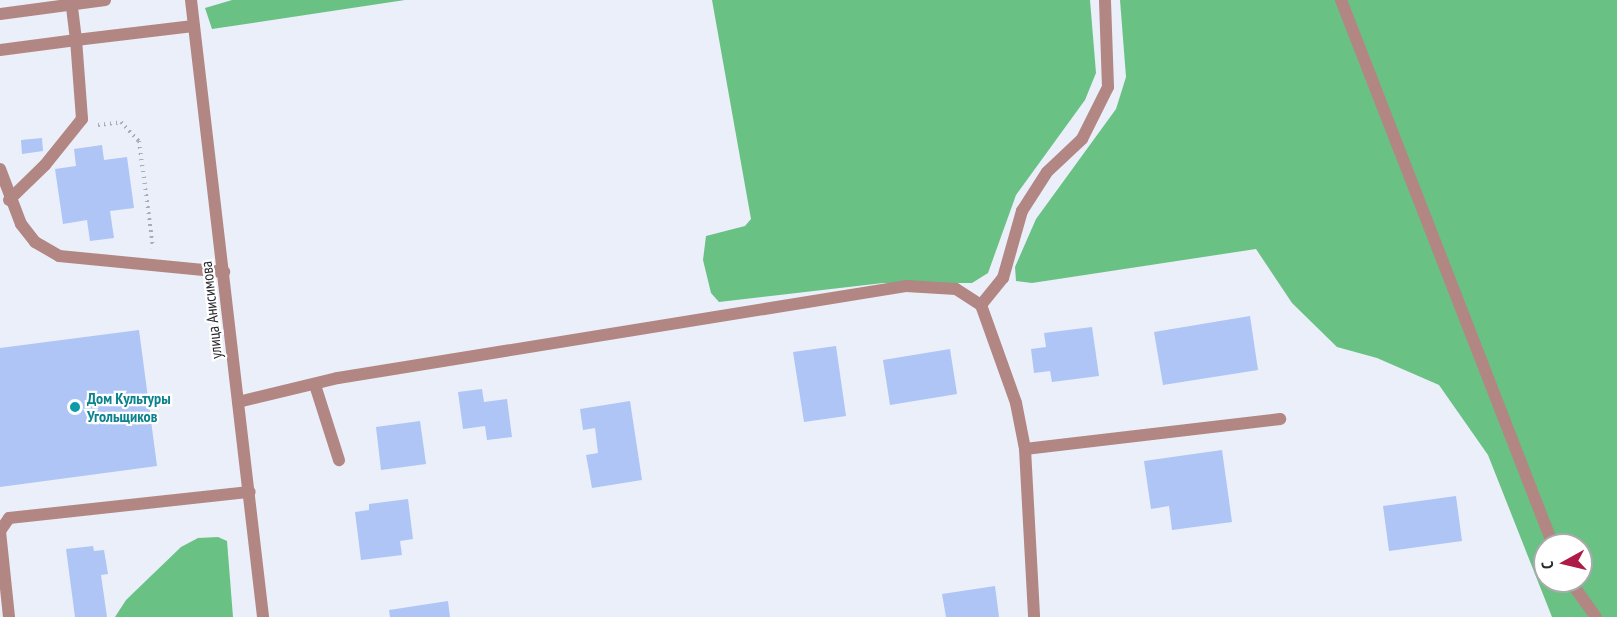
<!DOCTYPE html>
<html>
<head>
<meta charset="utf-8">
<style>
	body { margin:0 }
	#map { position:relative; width:1617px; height:617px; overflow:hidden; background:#eaeffa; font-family:"PT Sans Narrow",sans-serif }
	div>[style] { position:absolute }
	.forest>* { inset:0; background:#6ac184 }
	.building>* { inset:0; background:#aec5f6 }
	.path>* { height:4px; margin-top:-2px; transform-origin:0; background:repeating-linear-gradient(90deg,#a8acb5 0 1.5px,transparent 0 6px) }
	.service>* { height:12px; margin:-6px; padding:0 6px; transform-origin:6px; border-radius:6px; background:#b28682 }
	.minor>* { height:12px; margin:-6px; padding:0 6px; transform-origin:6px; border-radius:6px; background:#b28682 }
	.dots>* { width:16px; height:16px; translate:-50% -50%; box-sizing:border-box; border:3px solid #fff; border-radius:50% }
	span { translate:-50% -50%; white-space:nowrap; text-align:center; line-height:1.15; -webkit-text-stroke:4.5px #fff; paint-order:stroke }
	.street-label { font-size:16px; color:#292a2e }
	.culture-label { font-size:16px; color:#0d838f; font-weight:700 }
	.left { translate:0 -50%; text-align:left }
	.north { position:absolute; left:1533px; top:533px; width:60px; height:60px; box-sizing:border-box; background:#fff; border:2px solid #a9aaab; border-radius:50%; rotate:262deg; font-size:16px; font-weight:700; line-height:24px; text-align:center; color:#292a2e }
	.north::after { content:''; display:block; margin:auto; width:21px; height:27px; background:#ae1b46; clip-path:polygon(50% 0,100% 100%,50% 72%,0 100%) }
</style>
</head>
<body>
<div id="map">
	<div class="forest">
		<i style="clip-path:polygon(232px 0,405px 0,212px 29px,205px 8px)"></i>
		<i style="clip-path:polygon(712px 0,1090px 0,1096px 73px,1085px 100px,1016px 195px,988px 273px,972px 283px,883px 283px,719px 302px,711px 293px,703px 260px,706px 236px,745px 226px,751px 219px)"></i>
		<i style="clip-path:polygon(evenodd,1120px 0,1617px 0,1617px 617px,1552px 617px,1488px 455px,1439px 385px,1377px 358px,1337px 347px,1292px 303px,1256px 249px,1032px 283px,1016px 281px,1015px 267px,1036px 219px,1116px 109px,1126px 77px,1120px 0,1545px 545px,1581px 545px,1581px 581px,1545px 581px,1545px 545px)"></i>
		<i style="clip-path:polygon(218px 537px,227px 541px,233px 617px,115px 617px,126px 600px,181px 547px,198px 538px)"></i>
	</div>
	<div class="building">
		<i style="clip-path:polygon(42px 138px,43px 151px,22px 154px,21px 140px)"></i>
		<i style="clip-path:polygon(102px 145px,104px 160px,127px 157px,134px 208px,110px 211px,114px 238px,90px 241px,87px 220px,63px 224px,55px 169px,76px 166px,74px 149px)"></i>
		<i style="clip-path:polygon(1250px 316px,1258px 370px,1163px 385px,1154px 332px)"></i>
		<i style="clip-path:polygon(1092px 327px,1099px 376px,1052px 382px,1050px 371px,1034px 373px,1031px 349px,1046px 347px,1044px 333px)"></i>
		<i style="clip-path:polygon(139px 330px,157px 466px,0 487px,0 348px)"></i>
		<i style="clip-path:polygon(836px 346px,846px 416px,804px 422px,793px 352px)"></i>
		<i style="clip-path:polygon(950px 349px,957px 394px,890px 405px,883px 360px)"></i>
		<i style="clip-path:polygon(482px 389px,484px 402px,507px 399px,512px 437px,487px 440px,485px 426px,463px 429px,458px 392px)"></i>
		<i style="clip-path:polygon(630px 401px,642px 480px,592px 488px,586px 455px,598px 453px,595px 428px,583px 430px,580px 409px)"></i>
		<i style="clip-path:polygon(420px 421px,426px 464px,381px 470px,376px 427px)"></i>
		<i style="clip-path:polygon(1222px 450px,1232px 522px,1172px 530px,1169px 506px,1151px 509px,1144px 461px)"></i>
		<i style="clip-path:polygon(1456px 496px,1462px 541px,1389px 551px,1383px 506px)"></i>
		<i style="clip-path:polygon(408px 499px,413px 539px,400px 541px,402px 555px,361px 560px,355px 512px,369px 510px,369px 504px)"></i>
		<i style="clip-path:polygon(93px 546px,94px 551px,104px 550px,108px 574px,101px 575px,107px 617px,75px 617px,66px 549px)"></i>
		<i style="clip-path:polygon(995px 586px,999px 617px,946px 617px,942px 594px)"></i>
		<i style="clip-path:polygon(448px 601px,450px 617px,390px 617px,389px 610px)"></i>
	</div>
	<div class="path">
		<i style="left:98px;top:125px;width:23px;rotate:-7deg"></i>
		<i style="left:121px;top:122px;width:26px;rotate:47deg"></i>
		<i style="left:139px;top:141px;width:108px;rotate:82.5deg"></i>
	</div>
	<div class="service">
		<i style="left:1341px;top:0;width:585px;rotate:68.74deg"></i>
		<i style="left:0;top:50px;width:77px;rotate:-7.5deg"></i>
		<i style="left:76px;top:40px;width:35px;rotate:-97deg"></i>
		<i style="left:0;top:169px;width:59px;rotate:69.1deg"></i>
		<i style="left:21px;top:224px;width:23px;rotate:52deg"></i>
		<i style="left:35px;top:242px;width:28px;rotate:30deg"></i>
		<i style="left:59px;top:256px;width:166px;rotate:5.5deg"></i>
		<i style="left:9px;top:200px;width:50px;rotate:-44.2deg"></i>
		<i style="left:45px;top:165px;width:59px;rotate:-51.2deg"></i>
		<i style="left:82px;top:119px;width:79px;rotate:-94.3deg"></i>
		<i style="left:76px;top:40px;width:118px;rotate:-6.8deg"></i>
		<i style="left:981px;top:305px;width:35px;rotate:-51deg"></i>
		<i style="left:1003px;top:278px;width:70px;rotate:-74.2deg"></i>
		<i style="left:1022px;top:211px;width:46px;rotate:-57.3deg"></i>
		<i style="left:1047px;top:172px;width:48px;rotate:-43.3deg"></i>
		<i style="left:1082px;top:139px;width:58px;rotate:-63.4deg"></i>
		<i style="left:1108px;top:87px;width:87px;rotate:-92deg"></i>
		<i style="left:315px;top:385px;width:79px;rotate:72.3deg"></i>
		<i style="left:1025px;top:449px;width:257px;rotate:-6.7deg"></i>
		<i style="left:1570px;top:581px;width:44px;rotate:54.2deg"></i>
		<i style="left:9px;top:617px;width:86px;rotate:-96deg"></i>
		<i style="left:0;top:531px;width:16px;rotate:-55deg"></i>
		<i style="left:9px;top:518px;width:242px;rotate:-6.2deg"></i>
	</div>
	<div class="minor">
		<i style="left:191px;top:0;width:621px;rotate:83.34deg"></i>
		<i style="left:0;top:14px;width:106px;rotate:-7.6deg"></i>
		<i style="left:238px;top:402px;width:103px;rotate:-13.5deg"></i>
		<i style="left:338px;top:378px;width:575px;rotate:-9.2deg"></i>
		<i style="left:906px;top:286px;width:50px;rotate:3.4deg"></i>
		<i style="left:956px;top:289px;width:30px;rotate:33deg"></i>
		<i style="left:981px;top:305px;width:104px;rotate:70.3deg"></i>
		<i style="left:1016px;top:403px;width:47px;rotate:78.9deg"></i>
		<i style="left:1025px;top:449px;width:168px;rotate:86.9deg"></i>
	</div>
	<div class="dots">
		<i style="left:75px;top:407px;background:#0f9aa8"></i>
	</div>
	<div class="street-label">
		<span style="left:211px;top:310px;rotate:-96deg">улица Анисимова</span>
	</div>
	<div class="culture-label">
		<span class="left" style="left:87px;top:407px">Дом Культуры<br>Угольщиков</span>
	</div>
	<div class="north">С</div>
</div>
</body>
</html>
